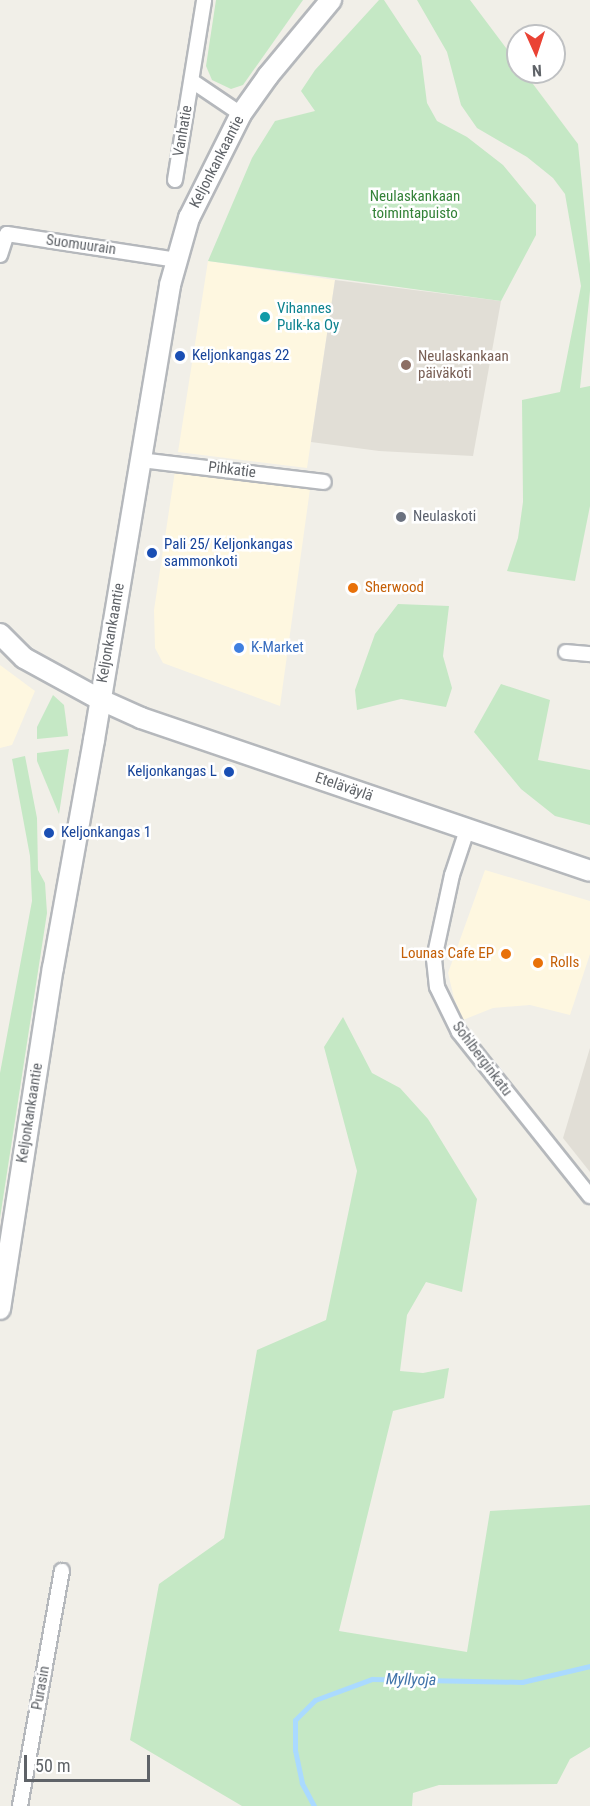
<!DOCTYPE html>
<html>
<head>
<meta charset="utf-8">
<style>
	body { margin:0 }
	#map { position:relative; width:590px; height:1806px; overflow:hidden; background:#f1efe8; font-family:"Roboto Condensed",sans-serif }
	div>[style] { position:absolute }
	.commercial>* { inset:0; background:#fef7e0 }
	.education>* { inset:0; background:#e1ded6 }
	.green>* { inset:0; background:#c5e8c5 }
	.stream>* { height:5px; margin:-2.5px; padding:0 2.5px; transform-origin:2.5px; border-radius:2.5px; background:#aadaff }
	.roads { filter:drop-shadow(2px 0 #b5b8bc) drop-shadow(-2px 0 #b5b8bc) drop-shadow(0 2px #b5b8bc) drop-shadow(0 -2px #b5b8bc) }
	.minor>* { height:14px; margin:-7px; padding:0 7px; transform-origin:7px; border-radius:7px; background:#fff }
	.secondary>* { height:20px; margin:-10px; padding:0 10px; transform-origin:10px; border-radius:10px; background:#fff }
	.dots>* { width:16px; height:16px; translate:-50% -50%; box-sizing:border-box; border:3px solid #fff; border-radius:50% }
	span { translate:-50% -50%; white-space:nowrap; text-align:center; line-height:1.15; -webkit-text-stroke:5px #fff; paint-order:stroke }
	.street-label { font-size:15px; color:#5f6368 }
	.park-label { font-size:15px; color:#348238 }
	.culture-label { font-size:15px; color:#0d838f }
	.left { translate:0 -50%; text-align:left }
	.transit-label { font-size:15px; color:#164399 }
	.right { translate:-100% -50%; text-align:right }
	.education-label { font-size:15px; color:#785e54 }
	.worship-label { font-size:15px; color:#5b616d }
	.food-label { font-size:15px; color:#c56008 }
	.shop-label { font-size:15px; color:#366cbe }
	.water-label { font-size:16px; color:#4174aa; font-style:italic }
	.north { position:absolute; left:506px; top:24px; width:60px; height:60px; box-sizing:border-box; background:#fff; border:2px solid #bfc1c3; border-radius:50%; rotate:177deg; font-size:16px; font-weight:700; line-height:24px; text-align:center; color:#5f6368 }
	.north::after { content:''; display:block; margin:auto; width:21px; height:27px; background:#ea4335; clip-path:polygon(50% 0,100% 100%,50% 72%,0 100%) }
	.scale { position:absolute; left:24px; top:1755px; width:126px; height:27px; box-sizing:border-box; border:3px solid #5f6368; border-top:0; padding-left:8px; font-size:18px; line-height:21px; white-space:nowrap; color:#5f6368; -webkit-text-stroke:4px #fff; paint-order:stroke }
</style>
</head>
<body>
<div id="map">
	<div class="commercial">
		<i style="clip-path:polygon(208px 261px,335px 280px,307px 468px,178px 452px)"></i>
		<i style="clip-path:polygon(175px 471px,310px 489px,280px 706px,163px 663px,155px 648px,154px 610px)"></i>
		<i style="clip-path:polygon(0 665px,35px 691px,12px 745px,0 748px)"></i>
		<i style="clip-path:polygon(485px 870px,590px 901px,590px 954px,570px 1015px,530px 1005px,493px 1008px,463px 1020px,454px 998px,448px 973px)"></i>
	</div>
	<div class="education">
		<i style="clip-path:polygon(335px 280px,501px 301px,473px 456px,379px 451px,311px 442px)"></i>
		<i style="clip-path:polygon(590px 1048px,590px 1172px,563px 1138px)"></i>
	</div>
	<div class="green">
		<i style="clip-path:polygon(216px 0,303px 0,243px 85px,231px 89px,212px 80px,206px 66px)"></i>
		<i style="clip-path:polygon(379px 0,384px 0,421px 56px,427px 103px,437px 121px,467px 137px,503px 165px,536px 205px,536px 235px,501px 301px,208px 261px,252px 158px,275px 121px,315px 111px,301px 91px,315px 70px)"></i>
		<i style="clip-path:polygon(417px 0,470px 0,518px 64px,518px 72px,524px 72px,578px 144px,590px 264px,590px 291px,580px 388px,590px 386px,590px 506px,575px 581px,507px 571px,518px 538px,523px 502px,522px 400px,560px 392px,581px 286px,565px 194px,553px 178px,527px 157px,477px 128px,461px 105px,447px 52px)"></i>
		<i style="clip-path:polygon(398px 604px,449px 606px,443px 656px,452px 688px,446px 707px,401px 699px,357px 710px,355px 690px,375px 634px)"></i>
		<i style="clip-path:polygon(501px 684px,550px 700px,538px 760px,590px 770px,590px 825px,555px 816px,521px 789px,474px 732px)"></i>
		<i style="clip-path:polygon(53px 695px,64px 705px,68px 736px,37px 739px,37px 727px)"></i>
		<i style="clip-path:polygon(69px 749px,59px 814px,37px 761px,37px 753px)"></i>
		<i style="clip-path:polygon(25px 756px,37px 818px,38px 870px,45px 883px,47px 913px,0 1218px,0 1073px,32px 901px,30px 856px,12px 759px)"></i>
		<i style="clip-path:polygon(343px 1017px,372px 1073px,400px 1088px,428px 1119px,477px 1199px,462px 1292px,426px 1282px,407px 1315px,400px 1371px,423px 1373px,449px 1368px,444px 1398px,393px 1411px,339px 1631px,467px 1652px,490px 1511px,590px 1505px,590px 1747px,570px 1759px,557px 1784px,439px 1785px,413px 1793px,412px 1806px,242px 1806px,130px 1740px,159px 1584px,224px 1538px,257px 1350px,326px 1320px,357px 1171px,324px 1047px)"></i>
	</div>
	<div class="stream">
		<i style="left:314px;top:1806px;width:26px;rotate:-118deg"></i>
		<i style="left:302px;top:1783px;width:34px;rotate:-102deg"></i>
		<i style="left:295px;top:1750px;width:30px;rotate:-90deg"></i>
		<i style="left:295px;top:1720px;width:28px;rotate:-45deg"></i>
		<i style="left:315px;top:1700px;width:61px;rotate:-20.2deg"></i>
		<i style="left:372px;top:1679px;width:150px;rotate:1.1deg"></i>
		<i style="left:522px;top:1682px;width:70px;rotate:-13.2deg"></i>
	</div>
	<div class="roads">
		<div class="minor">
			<i style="left:192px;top:81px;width:59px;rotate:34deg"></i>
			<i style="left:175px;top:180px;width:182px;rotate:-80.8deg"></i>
			<i style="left:0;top:255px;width:22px;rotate:-72deg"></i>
			<i style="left:7px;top:234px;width:172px;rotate:8.7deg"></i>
			<i style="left:140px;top:460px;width:185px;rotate:6.8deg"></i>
			<i style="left:566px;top:652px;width:24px;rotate:5deg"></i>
			<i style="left:467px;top:830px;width:47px;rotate:108.4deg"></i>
			<i style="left:452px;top:875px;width:86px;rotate:102.1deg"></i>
			<i style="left:434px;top:959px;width:28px;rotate:84deg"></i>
			<i style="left:437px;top:987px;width:50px;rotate:63.9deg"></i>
			<i style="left:459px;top:1032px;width:210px;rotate:51.4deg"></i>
			<i style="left:20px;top:1806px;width:239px;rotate:-79.9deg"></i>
		</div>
		<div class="secondary">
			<i style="left:0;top:634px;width:34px;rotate:45deg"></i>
			<i style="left:24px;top:658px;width:85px;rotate:28.7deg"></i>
			<i style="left:99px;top:699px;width:46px;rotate:24.3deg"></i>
			<i style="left:141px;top:718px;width:474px;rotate:18.8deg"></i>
			<i style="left:0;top:1309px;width:345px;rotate:-81.2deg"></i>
			<i style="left:53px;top:968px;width:232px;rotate:-79.8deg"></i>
			<i style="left:94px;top:740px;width:461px;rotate:-80.5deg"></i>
			<i style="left:170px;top:285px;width:70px;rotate:-74.2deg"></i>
			<i style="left:189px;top:218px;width:116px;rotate:-63.4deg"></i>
			<i style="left:241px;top:114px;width:47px;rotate:-54.6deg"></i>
			<i style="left:268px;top:76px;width:99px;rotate:-50.3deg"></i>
		</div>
	</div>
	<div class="dots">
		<i style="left:265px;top:317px;background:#0f9aa8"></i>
		<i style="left:180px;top:356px;background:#1a4fb4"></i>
		<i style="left:406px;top:365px;background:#8d6e63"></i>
		<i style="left:401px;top:517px;background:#6b7280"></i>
		<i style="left:152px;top:553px;background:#1a4fb4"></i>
		<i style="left:353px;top:588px;background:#e8710a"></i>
		<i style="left:239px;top:648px;background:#3f7fe0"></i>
		<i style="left:229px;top:772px;background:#1a4fb4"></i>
		<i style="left:49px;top:833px;background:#1a4fb4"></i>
		<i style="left:506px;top:954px;background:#e8710a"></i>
		<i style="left:538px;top:963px;background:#e8710a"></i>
	</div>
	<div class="street-label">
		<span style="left:183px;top:131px;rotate:-80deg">Vanhatie</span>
		<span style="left:217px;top:162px;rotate:-63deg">Keljonkankaantie</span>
		<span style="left:81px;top:245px;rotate:8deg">Suomuurain</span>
		<span style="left:232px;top:470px;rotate:7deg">Pihkatie</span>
		<span style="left:111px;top:633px;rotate:-80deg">Keljonkankaantie</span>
		<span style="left:344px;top:787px;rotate:19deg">Eteläväylä</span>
		<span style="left:482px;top:1059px;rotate:53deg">Sohlberginkatu</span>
		<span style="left:30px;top:1113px;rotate:-81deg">Keljonkankaantie</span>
		<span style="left:41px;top:1688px;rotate:-80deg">Purasin</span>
	</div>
	<div class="park-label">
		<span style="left:415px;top:205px">Neulaskankaan<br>toimintapuisto</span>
	</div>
	<div class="culture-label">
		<span class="left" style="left:277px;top:317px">Vihannes<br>Pulk-ka Oy</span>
	</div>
	<div class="transit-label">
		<span class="left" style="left:192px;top:356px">Keljonkangas 22</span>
		<span class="left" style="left:164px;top:553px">Pali 25/ Keljonkangas<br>sammonkoti</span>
		<span class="right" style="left:217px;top:772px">Keljonkangas L</span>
		<span class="left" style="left:61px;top:833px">Keljonkangas 1</span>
	</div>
	<div class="education-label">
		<span class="left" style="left:418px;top:365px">Neulaskankaan<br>päiväkoti</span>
	</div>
	<div class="worship-label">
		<span class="left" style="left:413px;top:517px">Neulaskoti</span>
	</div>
	<div class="food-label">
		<span class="left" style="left:365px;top:588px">Sherwood</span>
		<span class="right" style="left:494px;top:954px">Lounas Cafe EP</span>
		<span class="left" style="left:550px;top:963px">Rolls</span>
	</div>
	<div class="shop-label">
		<span class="left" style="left:251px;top:648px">K-Market</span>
	</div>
	<div class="water-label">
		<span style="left:411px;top:1680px;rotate:1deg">Myllyoja</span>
	</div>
	<div class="north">N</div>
	<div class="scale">50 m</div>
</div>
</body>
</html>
